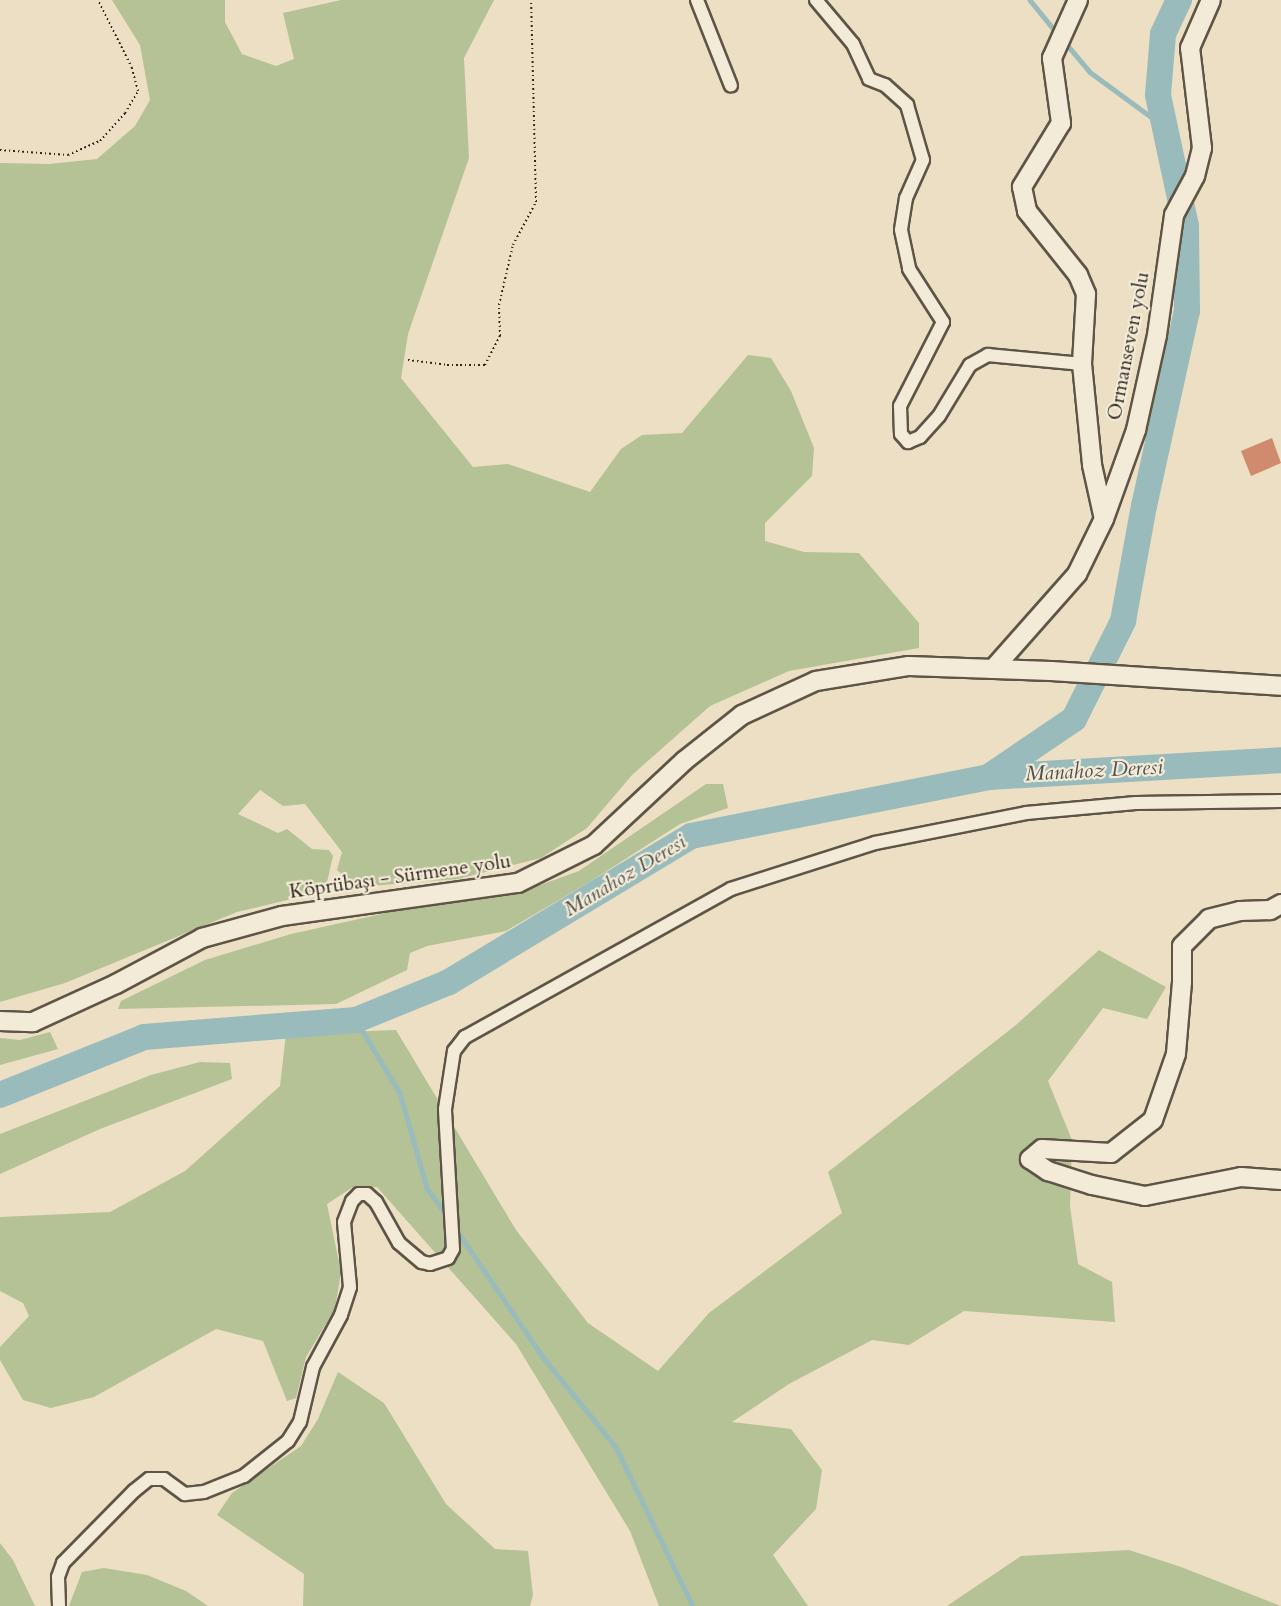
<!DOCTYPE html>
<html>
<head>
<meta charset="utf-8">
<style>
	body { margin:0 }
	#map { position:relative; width:1281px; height:1606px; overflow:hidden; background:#ecdfc3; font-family:Cardo,serif }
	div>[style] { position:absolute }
	.green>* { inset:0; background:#b4c296 }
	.stream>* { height:4.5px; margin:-2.25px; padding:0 2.25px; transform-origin:2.25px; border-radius:2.25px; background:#9abbbb }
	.river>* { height:26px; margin:-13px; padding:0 13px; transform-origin:13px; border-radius:13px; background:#9abbbb }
	.building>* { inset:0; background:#d08a6d }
	.path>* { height:2px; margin-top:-1px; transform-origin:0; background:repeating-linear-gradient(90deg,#2f271c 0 1.5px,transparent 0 4.5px) }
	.roads { filter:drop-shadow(2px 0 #5e5546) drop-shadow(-2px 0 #5e5546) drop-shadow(0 2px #5e5546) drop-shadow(0 -2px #5e5546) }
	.street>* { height:12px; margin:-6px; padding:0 6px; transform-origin:6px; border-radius:6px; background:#f3ead8 }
	.secondary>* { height:18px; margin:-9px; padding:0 9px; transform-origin:9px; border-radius:9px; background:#f3ead8 }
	span { translate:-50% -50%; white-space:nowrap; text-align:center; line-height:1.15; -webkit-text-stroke:4.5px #f3ead8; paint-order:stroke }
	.street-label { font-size:20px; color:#2f271c }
	.water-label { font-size:21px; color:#4f534c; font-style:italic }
</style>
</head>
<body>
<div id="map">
	<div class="green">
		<i style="clip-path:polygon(112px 0,225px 0,225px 22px,242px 54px,276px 66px,294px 59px,283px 13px,341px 0,494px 0,464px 58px,469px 158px,408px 334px,401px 378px,473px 467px,508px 464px,590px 492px,621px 449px,642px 435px,682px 433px,748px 355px,771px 358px,791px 391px,814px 448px,812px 476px,765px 523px,765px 541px,804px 552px,859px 553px,919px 623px,919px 648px,789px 671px,710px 706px,632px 775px,587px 828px,541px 858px,458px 879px,357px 887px,337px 870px,342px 852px,305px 804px,283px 806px,260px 790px,238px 814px,278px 833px,287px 829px,312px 849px,329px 850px,333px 856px,325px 891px,237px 912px,65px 983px,0 1002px,0 163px,49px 164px,97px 159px,135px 126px,150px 100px,140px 45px)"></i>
		<i style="clip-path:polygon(706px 784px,723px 784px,728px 808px,680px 824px,588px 883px,506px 931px,427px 946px,410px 953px,407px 970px,336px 1004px,118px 1009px,121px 1001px,205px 960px,291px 934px,395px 911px,521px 892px,579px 871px)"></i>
		<i style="clip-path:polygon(1099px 950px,1166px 987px,1147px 1019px,1103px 1008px,1048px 1081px,1072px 1140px,1070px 1206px,1078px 1264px,1112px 1282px,1115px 1322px,964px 1311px,909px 1345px,872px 1340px,789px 1384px,732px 1422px,791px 1429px,822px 1470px,816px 1509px,773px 1555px,808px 1606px,659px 1606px,630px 1531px,516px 1344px,377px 1187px,353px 1187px,327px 1204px,341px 1272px,335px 1309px,306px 1357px,296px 1398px,287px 1401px,263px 1341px,216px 1329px,94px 1397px,51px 1408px,23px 1400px,0 1360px,0 1347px,29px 1316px,23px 1303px,0 1291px,0 1217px,110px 1212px,185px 1171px,280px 1086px,286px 1034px,396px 1030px,516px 1230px,588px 1323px,658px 1371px,709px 1313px,842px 1213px,828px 1172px,1016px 1025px)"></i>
		<i style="clip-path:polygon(50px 1032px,58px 1049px,0 1065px,0 1038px,20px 1040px)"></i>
		<i style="clip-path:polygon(200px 1062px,230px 1063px,232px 1079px,100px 1129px,0 1174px,0 1134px,151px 1075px)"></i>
		<i style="clip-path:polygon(338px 1372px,384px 1403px,446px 1504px,495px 1549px,528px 1551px,533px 1595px,530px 1606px,303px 1606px,304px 1574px,217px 1515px,232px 1493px,301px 1446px,318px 1419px)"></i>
		<i style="clip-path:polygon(0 1543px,13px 1560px,35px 1606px,0 1606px)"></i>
		<i style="clip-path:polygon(1129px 1550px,1181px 1567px,1281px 1606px,947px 1606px,1021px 1556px)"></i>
		<i style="clip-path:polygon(104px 1568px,147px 1575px,186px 1591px,208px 1606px,69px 1606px,82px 1572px)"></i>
	</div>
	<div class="stream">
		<i style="left:1030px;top:0;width:43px;rotate:50.7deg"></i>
		<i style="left:1064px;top:41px;width:40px;rotate:50deg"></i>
		<i style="left:1090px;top:72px;width:79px;rotate:36.3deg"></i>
		<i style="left:356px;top:1020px;width:85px;rotate:58.9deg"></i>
		<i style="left:400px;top:1093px;width:99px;rotate:74.1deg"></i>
		<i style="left:427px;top:1188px;width:36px;rotate:54deg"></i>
		<i style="left:456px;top:1229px;width:155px;rotate:55.8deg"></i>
		<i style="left:543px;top:1357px;width:116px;rotate:51deg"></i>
		<i style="left:616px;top:1447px;width:177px;rotate:64.2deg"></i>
	</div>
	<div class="river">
		<i style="left:990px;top:776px;width:102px;rotate:-34.2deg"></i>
		<i style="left:1074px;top:719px;width:110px;rotate:-63.4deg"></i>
		<i style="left:1123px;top:621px;width:117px;rotate:-79.7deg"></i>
		<i style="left:1144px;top:506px;width:200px;rotate:-77.6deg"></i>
		<i style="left:1187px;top:311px;width:85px;rotate:-90.7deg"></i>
		<i style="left:1186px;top:226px;width:134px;rotate:-102.1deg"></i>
		<i style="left:1158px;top:95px;width:61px;rotate:-85.3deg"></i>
		<i style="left:1163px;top:34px;width:38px;rotate:-65deg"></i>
		<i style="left:0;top:1095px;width:155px;rotate:-21.9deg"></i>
		<i style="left:144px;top:1037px;width:213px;rotate:-4.6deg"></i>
		<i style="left:356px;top:1020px;width:100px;rotate:-22.2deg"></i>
		<i style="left:449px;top:982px;width:283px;rotate:-31.1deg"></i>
		<i style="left:691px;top:836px;width:304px;rotate:-11.2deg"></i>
		<i style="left:989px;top:777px;width:292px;rotate:-3.3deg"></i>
	</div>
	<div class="building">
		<i style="clip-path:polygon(1272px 438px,1281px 463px,1251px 476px,1241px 451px)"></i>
	</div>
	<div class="path">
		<i style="left:0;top:150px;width:68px;rotate:4.2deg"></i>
		<i style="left:68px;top:155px;width:35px;rotate:-24deg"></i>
		<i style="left:100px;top:141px;width:38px;rotate:-48deg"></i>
		<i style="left:125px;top:113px;width:26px;rotate:-59deg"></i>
		<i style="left:138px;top:91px;width:24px;rotate:-105deg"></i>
		<i style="left:132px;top:68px;width:76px;rotate:-116.6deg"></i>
		<i style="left:408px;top:360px;width:39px;rotate:7deg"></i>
		<i style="left:447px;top:365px;width:38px"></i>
		<i style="left:485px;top:365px;width:33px;rotate:-63deg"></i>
		<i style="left:500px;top:336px;width:31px;rotate:-92deg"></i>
		<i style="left:499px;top:305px;width:62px;rotate:-76.9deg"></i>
		<i style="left:513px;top:245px;width:49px;rotate:-61.9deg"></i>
		<i style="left:536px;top:202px;width:202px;rotate:-91.4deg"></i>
	</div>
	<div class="roads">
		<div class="street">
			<i style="left:697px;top:0;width:92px;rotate:68.4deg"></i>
			<i style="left:816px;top:0;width:57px;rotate:49.9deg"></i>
			<i style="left:853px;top:44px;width:38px;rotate:65deg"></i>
			<i style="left:869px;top:79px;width:17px;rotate:21deg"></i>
			<i style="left:885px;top:85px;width:30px;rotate:42deg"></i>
			<i style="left:907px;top:105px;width:57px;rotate:73.8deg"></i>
			<i style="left:923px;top:160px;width:42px;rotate:114.1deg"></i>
			<i style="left:906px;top:198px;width:32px;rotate:99deg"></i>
			<i style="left:901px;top:230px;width:40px;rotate:78deg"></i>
			<i style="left:909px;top:269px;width:63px;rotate:57.3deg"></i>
			<i style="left:943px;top:322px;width:94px;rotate:117.1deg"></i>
			<i style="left:900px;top:406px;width:28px;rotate:88deg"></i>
			<i style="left:901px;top:434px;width:11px;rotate:49deg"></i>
			<i style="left:908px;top:442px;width:13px;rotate:-23deg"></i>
			<i style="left:920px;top:437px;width:28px;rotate:-48deg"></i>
			<i style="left:939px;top:416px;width:60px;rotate:-58.7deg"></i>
			<i style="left:970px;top:365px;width:21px;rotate:-29deg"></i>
			<i style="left:988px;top:355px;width:94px;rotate:5.5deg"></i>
			<i style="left:59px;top:1606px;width:29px;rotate:-92deg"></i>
			<i style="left:58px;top:1577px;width:15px;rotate:-70deg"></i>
			<i style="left:63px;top:1563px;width:101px;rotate:-45.4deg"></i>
			<i style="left:134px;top:1491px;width:19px;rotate:-39deg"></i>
			<i style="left:149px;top:1479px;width:15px"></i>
			<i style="left:164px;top:1479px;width:26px;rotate:36deg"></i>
			<i style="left:185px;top:1494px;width:19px;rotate:-6deg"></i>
			<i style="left:204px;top:1492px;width:43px;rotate:-21.8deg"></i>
			<i style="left:244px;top:1476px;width:56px;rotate:-38.5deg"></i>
			<i style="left:288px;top:1441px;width:22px;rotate:-58deg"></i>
			<i style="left:300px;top:1422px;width:57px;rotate:-76.7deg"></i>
			<i style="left:313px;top:1367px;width:59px;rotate:-61.7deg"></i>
			<i style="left:341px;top:1315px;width:29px;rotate:-72deg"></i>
			<i style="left:350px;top:1287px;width:65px;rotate:-95.3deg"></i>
			<i style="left:344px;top:1222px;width:22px;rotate:-69deg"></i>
			<i style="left:352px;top:1201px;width:10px;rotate:-45deg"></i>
			<i style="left:359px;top:1194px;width:8px"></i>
			<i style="left:367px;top:1194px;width:12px;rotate:42deg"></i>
			<i style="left:376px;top:1202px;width:47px;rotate:60.7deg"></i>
			<i style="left:399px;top:1243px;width:30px;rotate:40deg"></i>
			<i style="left:422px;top:1262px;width:8px;rotate:14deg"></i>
			<i style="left:430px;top:1264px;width:19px;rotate:-18deg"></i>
			<i style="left:448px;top:1258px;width:10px;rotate:-61deg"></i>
			<i style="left:453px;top:1249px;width:140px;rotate:-93.3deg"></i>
			<i style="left:445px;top:1109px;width:59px;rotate:-81.2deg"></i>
			<i style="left:454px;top:1051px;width:18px;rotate:-52deg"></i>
			<i style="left:465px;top:1037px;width:304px;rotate:-29.1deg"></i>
			<i style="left:731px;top:889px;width:151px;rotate:-17.7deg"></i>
			<i style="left:875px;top:843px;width:154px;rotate:-11.2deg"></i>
			<i style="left:1026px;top:813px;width:110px;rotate:-5.2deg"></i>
			<i style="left:1136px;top:803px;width:145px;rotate:-0.8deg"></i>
		</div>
		<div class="secondary">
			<i style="left:1078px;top:0;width:64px;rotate:114.1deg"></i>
			<i style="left:1052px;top:58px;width:66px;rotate:82.1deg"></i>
			<i style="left:1061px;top:123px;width:75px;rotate:121.4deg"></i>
			<i style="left:1022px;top:187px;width:25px;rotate:78deg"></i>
			<i style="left:1027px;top:211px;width:82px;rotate:51.4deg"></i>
			<i style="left:1078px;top:275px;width:21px;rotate:67deg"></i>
			<i style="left:1086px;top:294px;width:70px;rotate:93.3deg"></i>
			<i style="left:1082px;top:364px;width:101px;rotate:84.3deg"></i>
			<i style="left:1092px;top:465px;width:55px;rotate:77.5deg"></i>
			<i style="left:993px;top:669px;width:127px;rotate:-48.5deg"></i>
			<i style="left:1077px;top:574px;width:61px;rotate:-63.9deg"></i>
			<i style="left:1104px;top:519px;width:95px;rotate:-70.2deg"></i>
			<i style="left:1136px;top:430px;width:97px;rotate:-77.5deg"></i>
			<i style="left:1157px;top:335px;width:121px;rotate:-81.9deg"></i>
			<i style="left:1174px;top:215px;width:44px;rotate:-61.7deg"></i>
			<i style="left:1195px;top:176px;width:29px;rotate:-76deg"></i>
			<i style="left:1202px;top:148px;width:101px;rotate:-96.8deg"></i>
			<i style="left:1190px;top:48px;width:52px;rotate:-66.4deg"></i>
			<i style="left:1281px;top:904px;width:13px;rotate:151deg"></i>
			<i style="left:1270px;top:910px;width:30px;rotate:178deg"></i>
			<i style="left:1240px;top:911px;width:32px;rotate:166deg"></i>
			<i style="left:1209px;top:919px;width:38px;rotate:135deg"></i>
			<i style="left:1182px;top:946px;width:36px;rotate:90deg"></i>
			<i style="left:1182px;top:982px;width:72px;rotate:94.8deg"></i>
			<i style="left:1176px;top:1054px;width:70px;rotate:109.2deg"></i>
			<i style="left:1153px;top:1120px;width:53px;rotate:141.8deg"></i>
			<i style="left:1111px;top:1153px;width:69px;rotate:-176.7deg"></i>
			<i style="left:1042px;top:1149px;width:16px;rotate:140deg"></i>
			<i style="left:1030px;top:1159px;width:22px;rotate:34deg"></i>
			<i style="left:1048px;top:1171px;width:46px;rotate:17.7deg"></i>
			<i style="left:1092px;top:1185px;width:54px;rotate:11.7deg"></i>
			<i style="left:1145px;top:1196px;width:98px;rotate:-11.2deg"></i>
			<i style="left:1241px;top:1177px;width:40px;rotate:4.3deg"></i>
			<i style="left:0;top:1021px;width:33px;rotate:2deg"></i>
			<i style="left:33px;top:1022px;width:91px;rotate:-24.6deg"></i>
			<i style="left:116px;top:984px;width:98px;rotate:-28.1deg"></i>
			<i style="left:202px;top:938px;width:83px;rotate:-15.4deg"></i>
			<i style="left:282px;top:916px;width:238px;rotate:-8deg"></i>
			<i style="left:518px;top:883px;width:85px;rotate:-26.6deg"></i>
			<i style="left:594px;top:845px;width:123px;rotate:-43deg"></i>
			<i style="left:684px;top:761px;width:74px;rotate:-38.4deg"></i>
			<i style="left:742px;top:715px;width:81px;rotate:-24.7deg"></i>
			<i style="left:816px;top:681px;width:94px;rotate:-9.2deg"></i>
			<i style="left:909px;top:666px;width:142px;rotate:2deg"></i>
			<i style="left:1051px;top:671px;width:230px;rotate:3.7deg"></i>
		</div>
	</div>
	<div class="street-label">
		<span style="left:1128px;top:346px;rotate:-79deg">Ormanseven yolu</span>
		<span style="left:400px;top:876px;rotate:-8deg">Köprübaşı - Sürmene yolu</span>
	</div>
	<div class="water-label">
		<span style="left:1094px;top:771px;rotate:-3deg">Manahoz Deresi</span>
		<span style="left:625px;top:876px;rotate:-31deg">Manahoz Deresi</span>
	</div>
</div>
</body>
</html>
